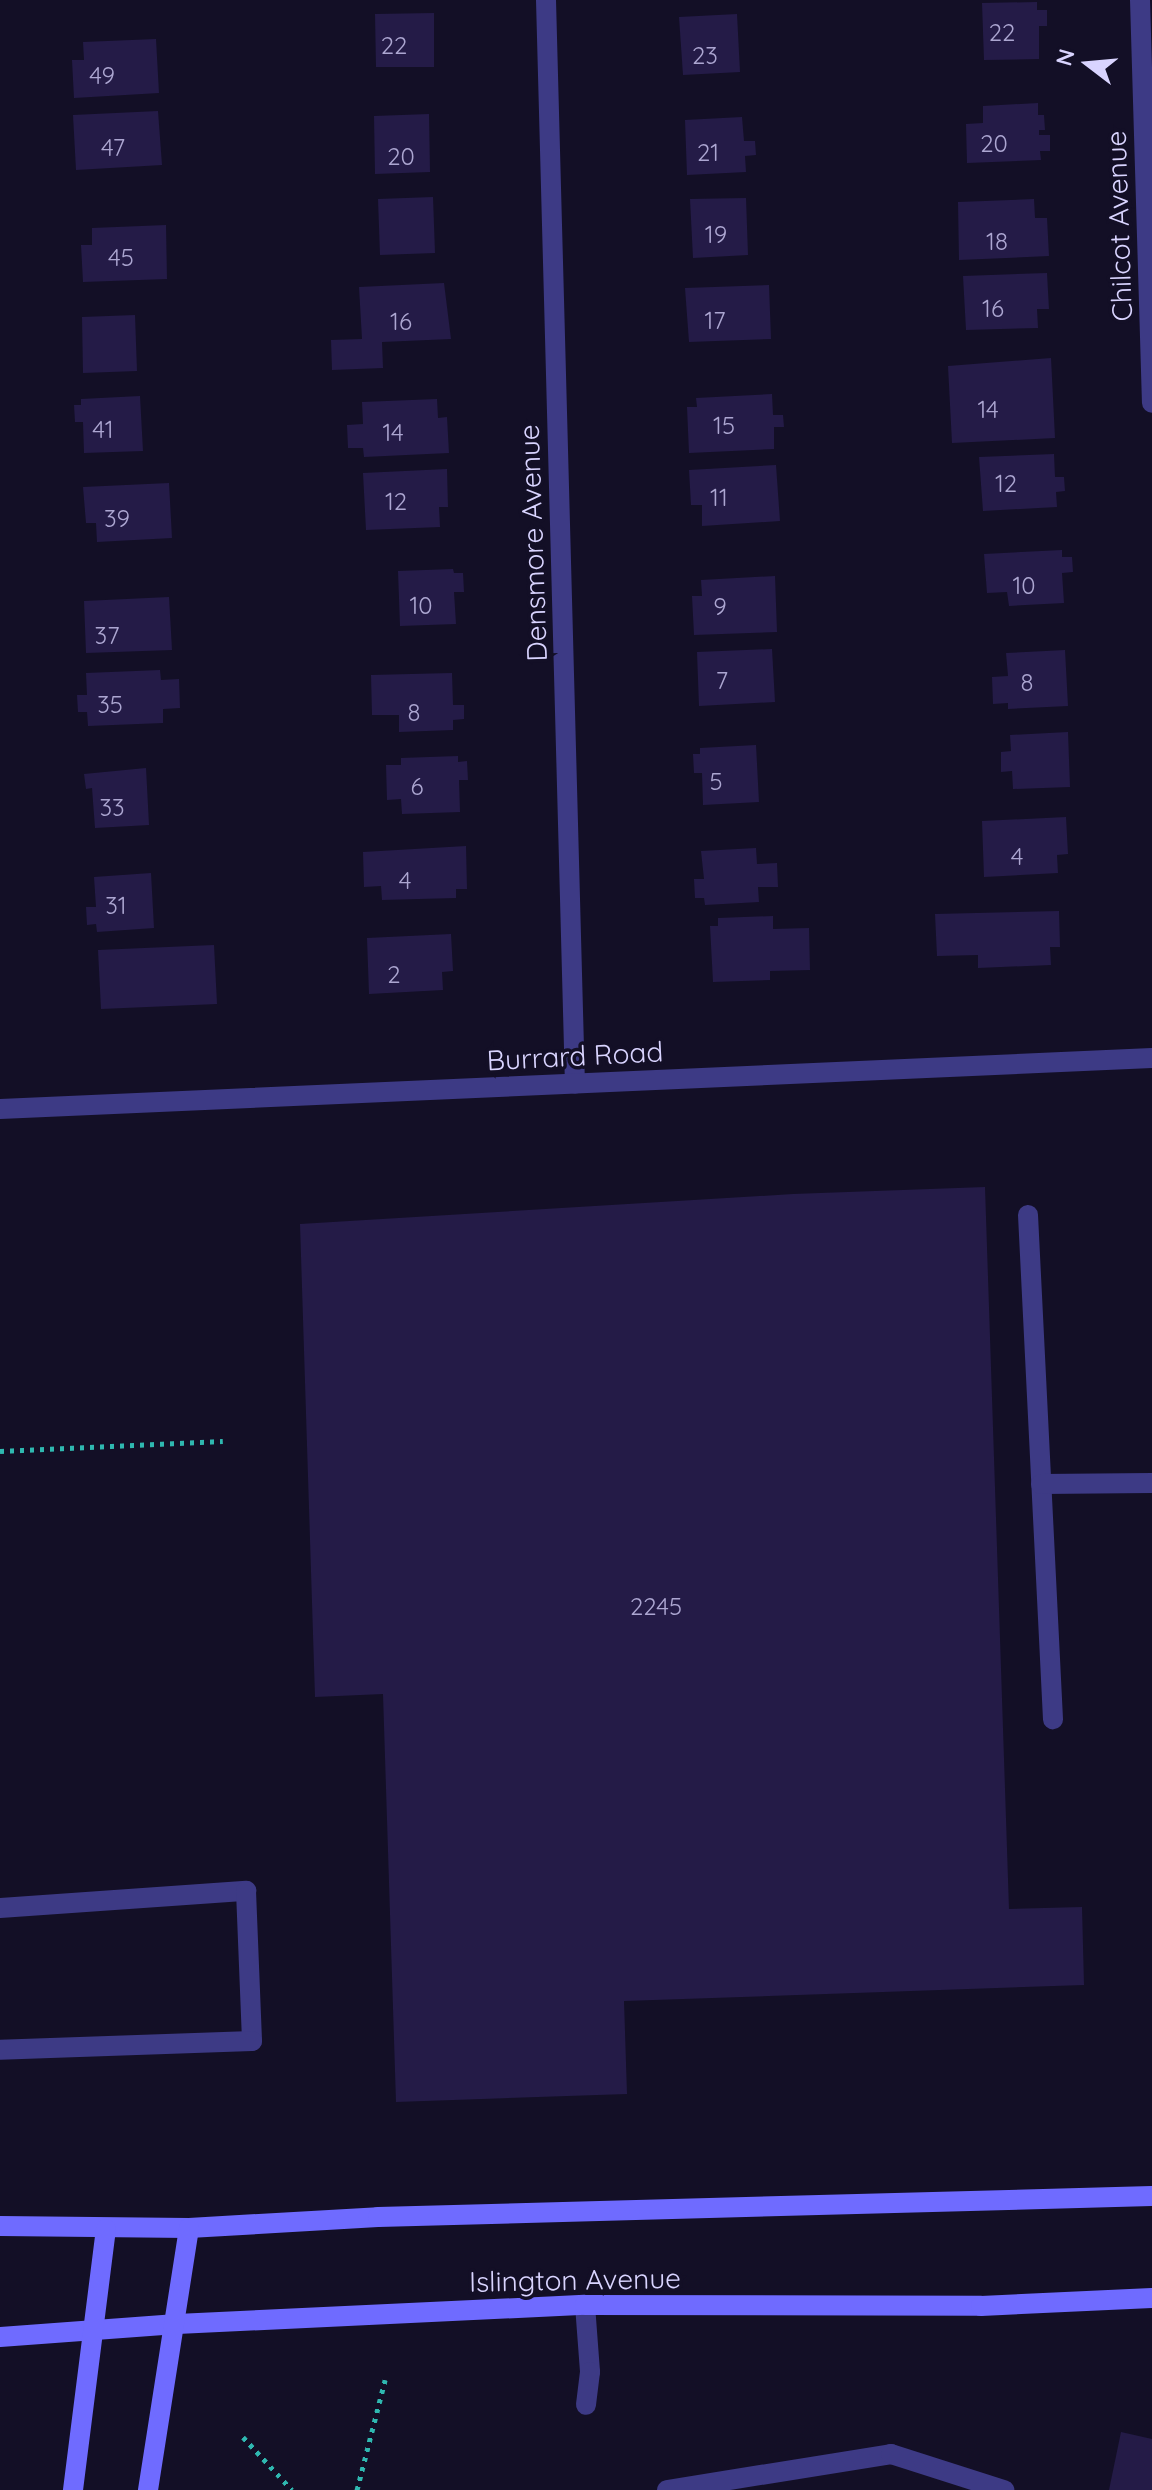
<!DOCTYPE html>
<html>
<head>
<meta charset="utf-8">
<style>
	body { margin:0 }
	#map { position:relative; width:1152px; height:2490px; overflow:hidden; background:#130f26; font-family:Quicksand,sans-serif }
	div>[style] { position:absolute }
	.building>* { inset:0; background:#241b47 }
	.path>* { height:5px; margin-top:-2.5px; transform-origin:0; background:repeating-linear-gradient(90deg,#2fb8b0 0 4px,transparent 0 10px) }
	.service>* { height:20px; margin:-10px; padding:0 10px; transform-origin:10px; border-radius:10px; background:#3d3a85 }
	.minor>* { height:20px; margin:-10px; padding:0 10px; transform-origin:10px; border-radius:10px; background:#3d3a85 }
	.secondary>* { height:20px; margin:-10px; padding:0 10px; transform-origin:10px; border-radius:10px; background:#6f6bff }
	span { translate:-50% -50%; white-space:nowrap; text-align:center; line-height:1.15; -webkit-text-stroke:7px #130f26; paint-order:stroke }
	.number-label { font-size:24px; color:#aca6d1 }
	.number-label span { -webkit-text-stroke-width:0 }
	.street-label { font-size:28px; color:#d9d4ff }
	.north { position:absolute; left:1048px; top:24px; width:80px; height:80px; -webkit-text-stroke:6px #130f26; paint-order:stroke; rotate:286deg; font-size:22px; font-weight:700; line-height:32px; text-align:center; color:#d9d4ff }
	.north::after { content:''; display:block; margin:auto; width:28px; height:36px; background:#d9d4ff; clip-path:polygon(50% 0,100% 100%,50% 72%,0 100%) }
</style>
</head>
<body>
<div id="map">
	<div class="building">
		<i style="clip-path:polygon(1037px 2px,1037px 10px,1047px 10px,1047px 26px,1039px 26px,1039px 59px,984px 60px,982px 3px)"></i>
		<i style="clip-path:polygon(434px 13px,434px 67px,376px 67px,375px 14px)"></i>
		<i style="clip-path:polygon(737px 14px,740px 72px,683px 75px,679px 17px)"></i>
		<i style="clip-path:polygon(156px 39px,159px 93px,74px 98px,72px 60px,84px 60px,83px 42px)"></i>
		<i style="clip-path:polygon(1038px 103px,1038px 115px,1044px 115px,1045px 130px,1039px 130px,1039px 135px,1050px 135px,1050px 151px,1040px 151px,1041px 160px,967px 163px,966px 124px,983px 123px,983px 106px)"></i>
		<i style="clip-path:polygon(158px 111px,162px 165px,76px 170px,73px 115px)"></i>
		<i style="clip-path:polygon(429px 114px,430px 172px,375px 174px,374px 116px)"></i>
		<i style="clip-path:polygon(742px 117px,744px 141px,755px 141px,756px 155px,745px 156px,746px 172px,687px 175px,685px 120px)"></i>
		<i style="clip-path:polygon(433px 197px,435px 253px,380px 255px,378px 199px)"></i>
		<i style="clip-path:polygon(746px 198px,748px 255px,693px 258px,690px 199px)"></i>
		<i style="clip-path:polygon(1034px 199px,1035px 218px,1047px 218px,1049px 256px,959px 260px,958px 202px)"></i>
		<i style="clip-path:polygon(166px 225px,167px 279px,83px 282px,81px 245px,92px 245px,92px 228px)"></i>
		<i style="clip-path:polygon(1047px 273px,1049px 309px,1037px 309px,1038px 328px,966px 330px,963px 276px)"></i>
		<i style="clip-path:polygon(444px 283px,451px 339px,382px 342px,383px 368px,332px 370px,331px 340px,362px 339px,359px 287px)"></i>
		<i style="clip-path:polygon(769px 285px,771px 339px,689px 342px,685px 288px)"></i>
		<i style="clip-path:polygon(135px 315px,137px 371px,83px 373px,82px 317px)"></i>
		<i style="clip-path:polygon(1051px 358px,1055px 438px,952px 443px,948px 366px)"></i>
		<i style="clip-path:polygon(772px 394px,773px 415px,783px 415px,784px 427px,774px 427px,774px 449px,689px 453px,687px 407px,697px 407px,696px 398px)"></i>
		<i style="clip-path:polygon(140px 396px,143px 451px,84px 453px,83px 422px,75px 422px,74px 405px,81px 405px,81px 399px)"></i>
		<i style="clip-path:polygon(437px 399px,438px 418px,447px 417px,449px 453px,364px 457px,363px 448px,348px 448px,347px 425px,363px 424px,362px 402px)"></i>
		<i style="clip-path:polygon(1054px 454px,1055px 477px,1064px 477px,1065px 491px,1056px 492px,1057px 507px,983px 511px,979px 457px)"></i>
		<i style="clip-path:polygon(776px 465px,780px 521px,702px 526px,702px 505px,691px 505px,689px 470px)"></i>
		<i style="clip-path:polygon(447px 469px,448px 507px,439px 507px,440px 527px,366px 530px,363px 473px)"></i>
		<i style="clip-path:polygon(169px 483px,172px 538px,97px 542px,96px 523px,86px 523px,83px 487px)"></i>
		<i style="clip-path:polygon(1062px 550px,1062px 557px,1072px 557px,1073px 572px,1062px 573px,1064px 603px,1009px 606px,1007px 592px,987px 593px,984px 554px)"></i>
		<i style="clip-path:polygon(453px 569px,454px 573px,463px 573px,464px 592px,454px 592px,456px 624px,400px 626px,398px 571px)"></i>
		<i style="clip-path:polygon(775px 576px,777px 632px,694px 635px,692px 596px,702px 596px,701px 580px)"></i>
		<i style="clip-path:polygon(169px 597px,172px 650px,86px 653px,84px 601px)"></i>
		<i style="clip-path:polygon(772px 649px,775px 702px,699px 706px,697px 652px)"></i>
		<i style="clip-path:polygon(1065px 650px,1068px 706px,1008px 709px,1008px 703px,993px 704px,992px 677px,1008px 676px,1006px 653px)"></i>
		<i style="clip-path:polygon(160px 670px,161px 680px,179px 679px,180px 708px,163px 709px,163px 723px,88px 726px,87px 712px,78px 712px,77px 695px,87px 695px,86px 673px)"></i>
		<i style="clip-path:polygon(452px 673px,453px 705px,464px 705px,464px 719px,453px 720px,453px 730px,399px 732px,399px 715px,372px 715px,371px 675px)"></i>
		<i style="clip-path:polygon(1068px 732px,1070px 787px,1013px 789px,1012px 771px,1001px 772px,1001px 752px,1011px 751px,1010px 735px)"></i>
		<i style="clip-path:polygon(756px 745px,759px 802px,703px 805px,702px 773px,694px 773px,693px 754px,700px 754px,700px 748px)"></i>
		<i style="clip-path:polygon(458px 756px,458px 762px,467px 761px,468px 780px,459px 780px,460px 812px,402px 814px,401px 799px,387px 800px,386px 765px,401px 765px,401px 758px)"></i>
		<i style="clip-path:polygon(146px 768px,149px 825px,95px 828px,92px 788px,86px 789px,84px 774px)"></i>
		<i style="clip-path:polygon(1066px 817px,1068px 854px,1057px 855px,1058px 873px,984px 877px,982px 821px)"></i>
		<i style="clip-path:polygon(466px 846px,467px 889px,456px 889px,456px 898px,382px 900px,381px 886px,364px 887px,363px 852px)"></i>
		<i style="clip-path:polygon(756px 848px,757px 864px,777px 863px,778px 887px,758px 887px,759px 902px,705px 905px,704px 898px,695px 898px,694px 879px,704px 879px,701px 851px)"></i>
		<i style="clip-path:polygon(151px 873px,154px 928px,97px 932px,96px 924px,87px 925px,86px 907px,96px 907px,94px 877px)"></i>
		<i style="clip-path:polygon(1059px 911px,1060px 947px,1050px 947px,1051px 965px,978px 968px,978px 955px,937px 956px,935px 914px)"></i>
		<i style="clip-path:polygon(773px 916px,773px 929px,809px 928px,810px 970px,770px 971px,770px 980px,713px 982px,710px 926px,718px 926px,718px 918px)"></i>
		<i style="clip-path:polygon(451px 934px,453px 971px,442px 972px,443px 990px,369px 994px,367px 938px)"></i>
		<i style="clip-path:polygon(214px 945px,217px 1004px,101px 1009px,98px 950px)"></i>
		<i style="clip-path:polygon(985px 1187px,1009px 1909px,1082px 1907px,1084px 1985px,624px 2001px,627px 2094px,396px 2102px,383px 1694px,315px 1697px,300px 1224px,793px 1194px)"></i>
		<i style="clip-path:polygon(1121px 2432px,1152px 2439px,1152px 2490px,1109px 2490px)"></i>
	</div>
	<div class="path">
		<i style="left:0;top:1451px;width:223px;rotate:-2.6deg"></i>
		<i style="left:243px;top:2437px;width:72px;rotate:47.2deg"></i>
		<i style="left:357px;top:2490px;width:114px;rotate:-75.7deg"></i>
	</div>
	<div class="service">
		<i style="left:1028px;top:1215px;width:505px;rotate:87.16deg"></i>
		<i style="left:1041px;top:1484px;width:111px;rotate:-0.5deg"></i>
		<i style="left:0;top:1908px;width:247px;rotate:-4deg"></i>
		<i style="left:246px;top:1891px;width:150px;rotate:87.7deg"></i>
		<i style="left:252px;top:2041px;width:252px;rotate:178deg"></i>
		<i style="left:585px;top:2305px;width:67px;rotate:85.7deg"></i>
		<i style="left:590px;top:2372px;width:33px;rotate:97deg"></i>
		<i style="left:667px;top:2490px;width:227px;rotate:-9.1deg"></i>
		<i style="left:891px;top:2454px;width:119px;rotate:17.7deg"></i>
	</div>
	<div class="minor">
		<i style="left:546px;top:0;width:1084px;rotate:88.47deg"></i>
		<i style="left:1140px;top:0;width:403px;rotate:88.3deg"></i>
		<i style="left:0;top:1109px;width:1153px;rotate:-2.53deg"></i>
	</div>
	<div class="secondary">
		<i style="left:0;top:2226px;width:189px;rotate:0.6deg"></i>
		<i style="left:189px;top:2228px;width:189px;rotate:-3.3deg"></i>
		<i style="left:378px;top:2217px;width:774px;rotate:-1.55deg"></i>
		<i style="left:0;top:2337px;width:177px;rotate:-4.2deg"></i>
		<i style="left:177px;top:2324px;width:408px;rotate:-2.7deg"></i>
		<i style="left:585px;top:2305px;width:396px;rotate:0.1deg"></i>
		<i style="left:981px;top:2306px;width:171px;rotate:-2.7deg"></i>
		<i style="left:73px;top:2490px;width:263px;rotate:-82.8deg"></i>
		<i style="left:148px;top:2490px;width:265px;rotate:-81.1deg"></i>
	</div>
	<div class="number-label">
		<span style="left:1002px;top:33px">22</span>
		<span style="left:394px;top:46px">22</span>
		<span style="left:705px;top:56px">23</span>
		<span style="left:102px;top:76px">49</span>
		<span style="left:994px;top:144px">20</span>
		<span style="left:113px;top:148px">47</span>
		<span style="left:708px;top:153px">21</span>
		<span style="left:401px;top:157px">20</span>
		<span style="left:716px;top:235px">19</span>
		<span style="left:997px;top:242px">18</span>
		<span style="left:121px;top:258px">45</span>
		<span style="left:993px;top:309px">16</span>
		<span style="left:715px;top:321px">17</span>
		<span style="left:401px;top:322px">16</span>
		<span style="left:988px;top:410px">14</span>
		<span style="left:724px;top:426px">15</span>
		<span style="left:103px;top:430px">41</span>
		<span style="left:393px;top:433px">14</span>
		<span style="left:1006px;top:484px">12</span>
		<span style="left:719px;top:498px">11</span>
		<span style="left:396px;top:502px">12</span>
		<span style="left:117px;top:519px">39</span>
		<span style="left:1024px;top:586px">10</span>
		<span style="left:421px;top:606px">10</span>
		<span style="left:720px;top:607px">9</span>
		<span style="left:107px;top:636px">37</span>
		<span style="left:722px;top:681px">7</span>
		<span style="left:1027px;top:683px">8</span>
		<span style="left:110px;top:705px">35</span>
		<span style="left:414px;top:713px">8</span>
		<span style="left:716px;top:782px">5</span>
		<span style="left:417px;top:787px">6</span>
		<span style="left:112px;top:808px">33</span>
		<span style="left:1017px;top:857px">4</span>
		<span style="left:405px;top:881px">4</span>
		<span style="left:116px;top:906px">31</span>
		<span style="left:394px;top:975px">2</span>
		<span style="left:656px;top:1607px">2245</span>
	</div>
	<div class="street-label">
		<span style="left:1119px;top:226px;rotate:-92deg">Chilcot Avenue</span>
		<span style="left:533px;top:543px;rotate:-92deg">Densmore Avenue</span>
		<span style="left:575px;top:1056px;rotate:-3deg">Burrard Road</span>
		<span style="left:575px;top:2280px;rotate:-1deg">Islington Avenue</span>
	</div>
	<div class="north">N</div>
</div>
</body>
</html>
